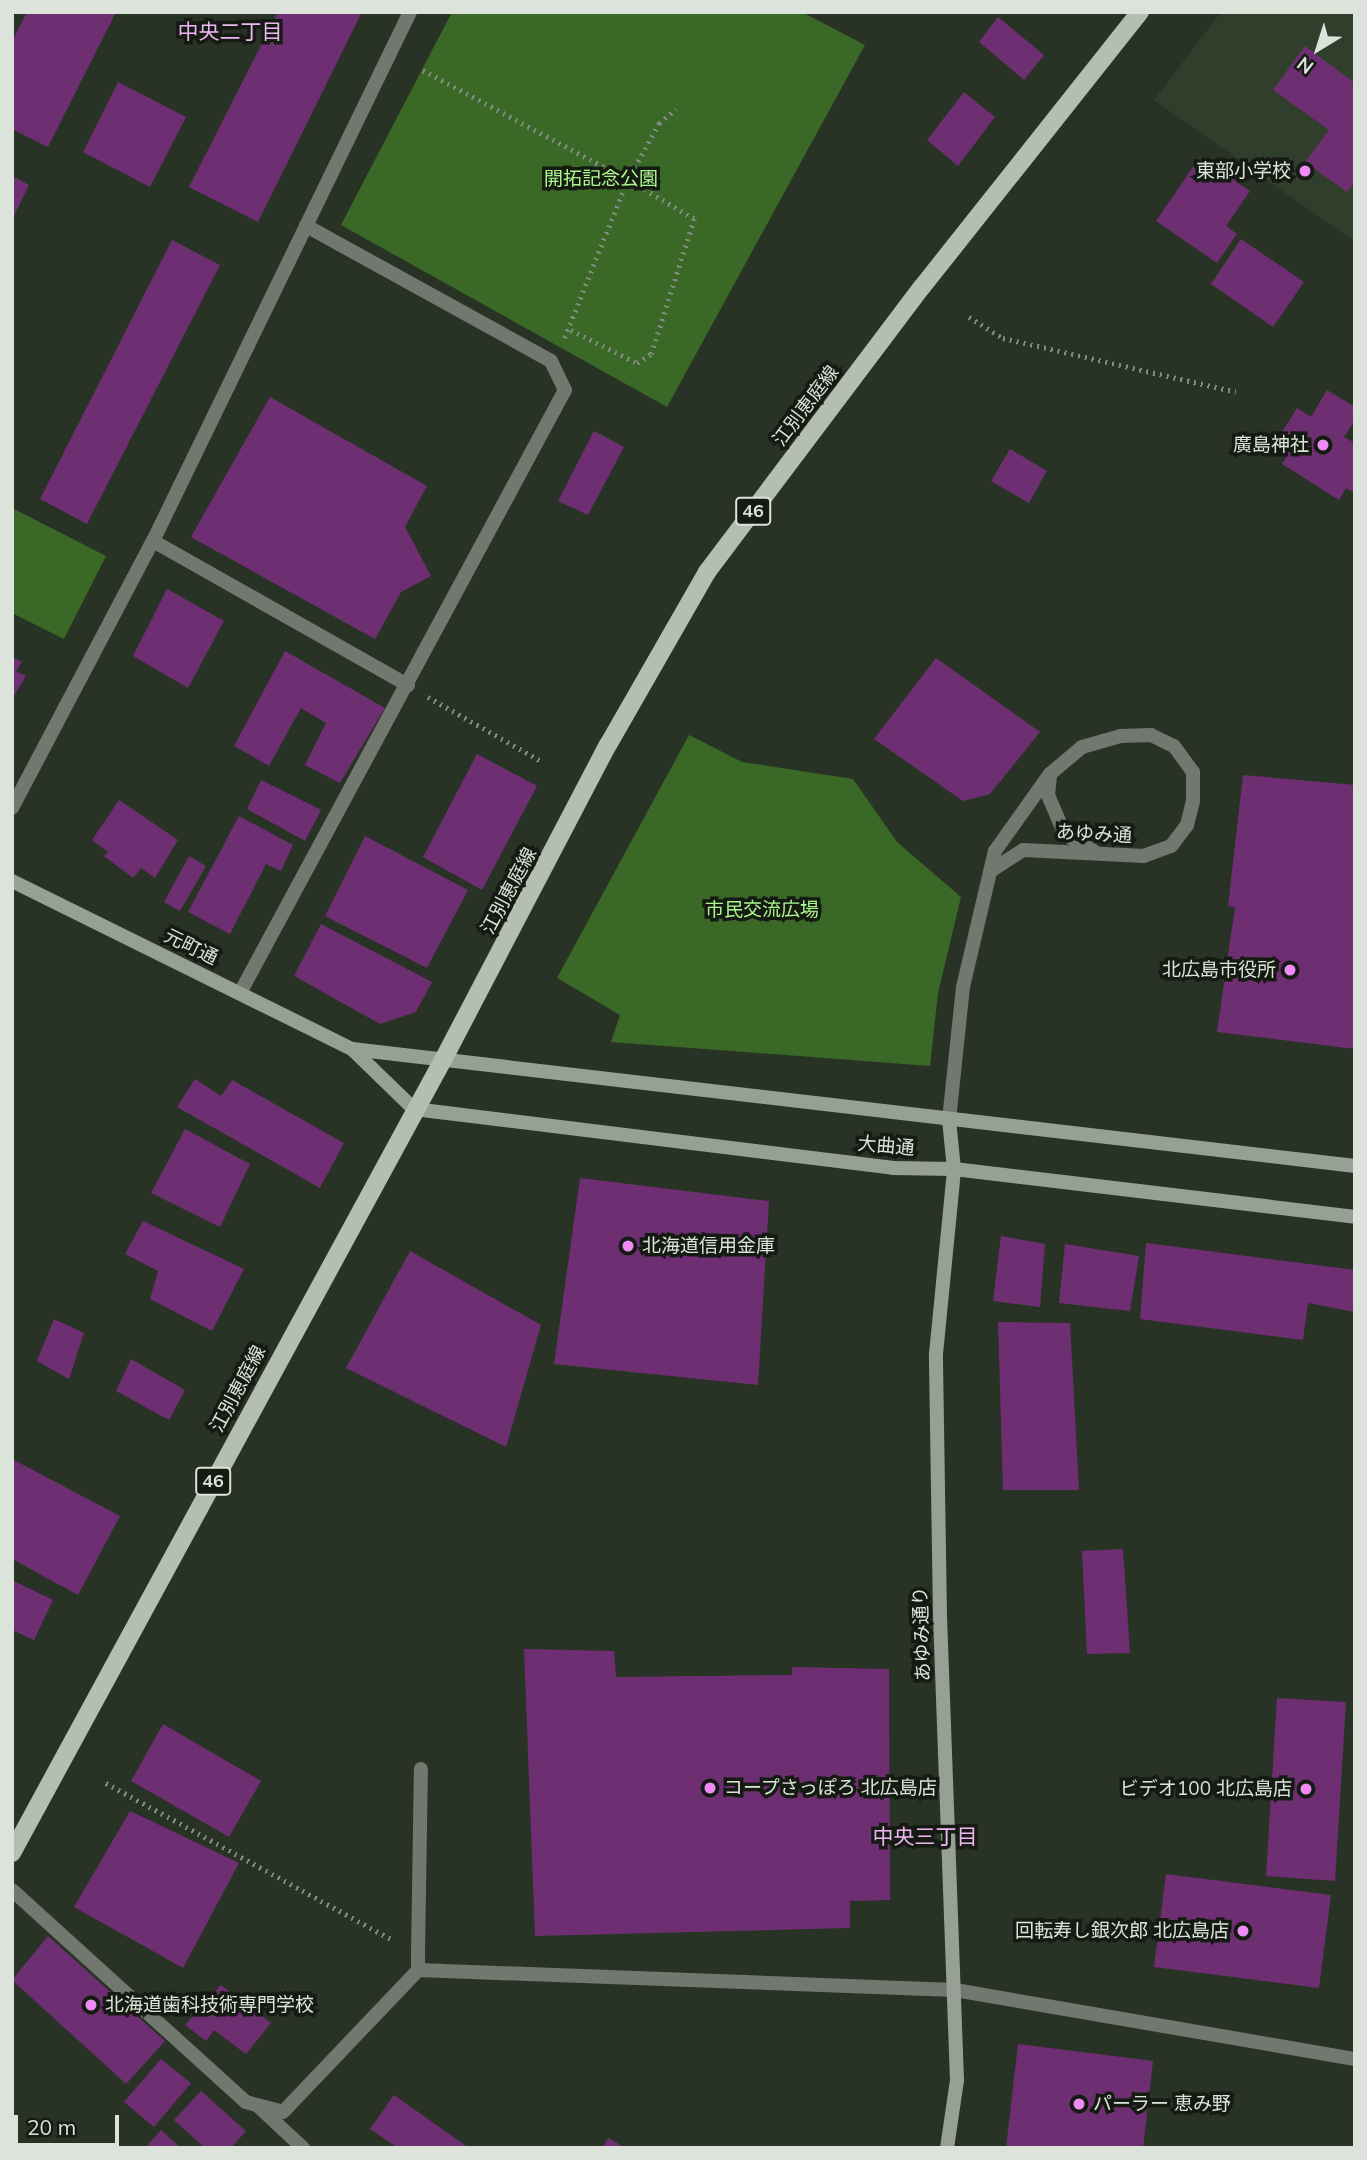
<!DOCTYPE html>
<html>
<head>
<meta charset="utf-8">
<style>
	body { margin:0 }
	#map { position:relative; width:1367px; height:2160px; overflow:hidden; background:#293325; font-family:Mulish,"Noto Sans JP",sans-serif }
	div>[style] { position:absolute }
	.built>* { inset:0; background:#303e2c }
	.green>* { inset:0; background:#3a6826 }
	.building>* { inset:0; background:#6e2f72 }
	.path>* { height:4.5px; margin-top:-2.25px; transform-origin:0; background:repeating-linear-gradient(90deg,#828b7f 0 2px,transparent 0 7px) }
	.lane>* { height:14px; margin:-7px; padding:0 7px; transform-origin:7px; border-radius:7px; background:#727870 }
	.street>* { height:14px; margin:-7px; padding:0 7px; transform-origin:7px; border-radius:7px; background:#727870 }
	.secondary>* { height:14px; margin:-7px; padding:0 7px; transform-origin:7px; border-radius:7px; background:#97a094 }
	.primary>* { height:18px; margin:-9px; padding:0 9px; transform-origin:9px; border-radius:9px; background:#b4bfb0 }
	.dots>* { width:19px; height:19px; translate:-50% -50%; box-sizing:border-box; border:4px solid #151a13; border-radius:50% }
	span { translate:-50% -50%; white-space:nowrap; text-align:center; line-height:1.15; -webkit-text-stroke:7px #151a13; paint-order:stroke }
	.shield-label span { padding:2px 5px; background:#151a13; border:2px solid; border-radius:5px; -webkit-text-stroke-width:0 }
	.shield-label { font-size:18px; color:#dce3da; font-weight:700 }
	.poi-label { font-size:19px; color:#dce3da }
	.right { translate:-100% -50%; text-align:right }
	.left { translate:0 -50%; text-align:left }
	.park-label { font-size:19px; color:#aaf68c }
	.street-label { font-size:19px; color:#dce3da }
	.neighbourhood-label { font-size:21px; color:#efb7f1 }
	.frame { position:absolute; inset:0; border:14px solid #dce3da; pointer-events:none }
	.north { position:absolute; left:1283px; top:14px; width:70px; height:70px; -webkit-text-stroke:5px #151a13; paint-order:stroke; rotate:218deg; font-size:19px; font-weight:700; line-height:28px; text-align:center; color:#dce3da }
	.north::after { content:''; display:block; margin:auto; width:24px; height:32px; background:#dce3da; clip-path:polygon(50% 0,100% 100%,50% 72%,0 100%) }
	.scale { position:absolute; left:14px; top:2115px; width:105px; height:32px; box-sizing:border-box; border:4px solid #dce3da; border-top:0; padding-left:9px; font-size:21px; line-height:24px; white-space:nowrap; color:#dce3da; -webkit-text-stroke:5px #151a13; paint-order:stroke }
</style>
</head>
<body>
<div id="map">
	<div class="built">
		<i style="clip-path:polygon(1221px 12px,1355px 12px,1355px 242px,1154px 100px)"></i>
	</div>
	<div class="green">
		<i style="clip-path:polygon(452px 12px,802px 12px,865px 45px,667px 407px,341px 225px)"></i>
		<i style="clip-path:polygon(12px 508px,106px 556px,64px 639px,12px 613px)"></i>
		<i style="clip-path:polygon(689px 735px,742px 762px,853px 779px,897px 842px,961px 897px,938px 993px,930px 1066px,611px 1042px,620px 1015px,557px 978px)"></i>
	</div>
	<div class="building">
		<i style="clip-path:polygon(27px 12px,116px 12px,48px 147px,12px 129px,12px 41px)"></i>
		<i style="clip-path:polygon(278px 12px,362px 12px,258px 222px,189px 187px)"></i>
		<i style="clip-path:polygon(998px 17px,1044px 55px,1024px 80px,979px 42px)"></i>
		<i style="clip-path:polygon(1305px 46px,1355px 83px,1355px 182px,1347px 192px,1305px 162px,1329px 130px,1273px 90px)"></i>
		<i style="clip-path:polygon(118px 82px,186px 117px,150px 187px,83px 152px)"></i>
		<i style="clip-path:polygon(964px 92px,995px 117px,958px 166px,927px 140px)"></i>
		<i style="clip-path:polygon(1200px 157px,1250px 191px,1226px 226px,1237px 234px,1217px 263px,1156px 221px)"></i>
		<i style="clip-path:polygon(12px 176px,29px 185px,12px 220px)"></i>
		<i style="clip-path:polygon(1241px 239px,1304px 282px,1273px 327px,1211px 284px)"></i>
		<i style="clip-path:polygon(172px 240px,220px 265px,87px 524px,40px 499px)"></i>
		<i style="clip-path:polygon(1327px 390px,1355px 407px,1355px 420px,1344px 437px,1355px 443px,1355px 493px,1346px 488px,1339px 500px,1282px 464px,1293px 446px,1279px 437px,1297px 408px,1311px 417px)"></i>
		<i style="clip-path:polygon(270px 397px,427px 486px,405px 527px,431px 576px,401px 592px,375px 639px,191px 537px)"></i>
		<i style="clip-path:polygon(594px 431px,624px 447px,588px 515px,558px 501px)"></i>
		<i style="clip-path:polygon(1010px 449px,1047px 471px,1029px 503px,991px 481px)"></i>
		<i style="clip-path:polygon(167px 589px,224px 621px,188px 688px,133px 656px)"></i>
		<i style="clip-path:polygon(285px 651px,385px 708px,340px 783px,305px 765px,326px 723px,301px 708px,269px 766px,234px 746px)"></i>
		<i style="clip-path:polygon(12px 657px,22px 662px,16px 671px,26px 676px,12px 699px)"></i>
		<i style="clip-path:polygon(936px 658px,1040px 732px,990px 794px,963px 801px,874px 739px)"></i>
		<i style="clip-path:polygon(477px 754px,537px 786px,482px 890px,423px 857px)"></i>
		<i style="clip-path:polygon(1243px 775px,1355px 785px,1355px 1049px,1217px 1032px,1235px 907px,1228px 906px)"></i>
		<i style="clip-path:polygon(261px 780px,321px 810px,305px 841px,247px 809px)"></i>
		<i style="clip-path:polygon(119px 800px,178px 840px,155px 878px,141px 868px,133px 878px,104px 856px,108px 852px,92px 840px)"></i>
		<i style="clip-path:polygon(239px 816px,293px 845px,281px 871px,266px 864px,230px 934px,188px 912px)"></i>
		<i style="clip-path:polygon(365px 836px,468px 890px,427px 968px,325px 916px)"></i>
		<i style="clip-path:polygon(189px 856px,206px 866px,180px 911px,164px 902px)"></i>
		<i style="clip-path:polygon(321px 924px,432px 982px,416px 1012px,380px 1024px,294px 976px)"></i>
		<i style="clip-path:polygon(195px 1079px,221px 1096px,232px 1080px,344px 1143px,320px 1188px,177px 1107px)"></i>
		<i style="clip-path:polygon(185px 1129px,250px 1164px,220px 1227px,151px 1193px)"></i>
		<i style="clip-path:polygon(580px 1178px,769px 1201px,758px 1385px,554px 1364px)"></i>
		<i style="clip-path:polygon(143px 1221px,244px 1269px,212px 1331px,150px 1299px,158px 1271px,125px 1254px)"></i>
		<i style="clip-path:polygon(1001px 1236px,1045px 1244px,1040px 1307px,993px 1301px)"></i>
		<i style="clip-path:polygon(1146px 1243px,1355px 1270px,1355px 1312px,1308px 1303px,1303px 1340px,1140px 1319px)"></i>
		<i style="clip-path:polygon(1065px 1244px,1139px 1256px,1130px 1311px,1059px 1303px)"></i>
		<i style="clip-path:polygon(410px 1251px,541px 1325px,506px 1447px,346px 1368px)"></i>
		<i style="clip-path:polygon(54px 1319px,84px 1333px,69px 1379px,37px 1361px)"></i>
		<i style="clip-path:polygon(998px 1322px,1070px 1323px,1079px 1490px,1003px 1490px)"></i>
		<i style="clip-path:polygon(131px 1359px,185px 1390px,169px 1420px,116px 1391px)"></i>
		<i style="clip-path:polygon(12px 1459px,120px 1516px,78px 1595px,12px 1559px)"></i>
		<i style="clip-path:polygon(1123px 1549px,1130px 1653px,1087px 1654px,1082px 1551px)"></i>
		<i style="clip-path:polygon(12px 1580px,53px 1600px,34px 1640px,12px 1630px)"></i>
		<i style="clip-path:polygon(524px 1649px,614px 1651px,616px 1677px,792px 1675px,792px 1667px,889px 1669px,890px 1900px,850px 1901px,850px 1928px,535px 1936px)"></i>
		<i style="clip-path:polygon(1277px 1698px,1346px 1702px,1335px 1881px,1266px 1876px)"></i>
		<i style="clip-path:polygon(163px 1724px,261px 1781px,229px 1837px,131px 1781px)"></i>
		<i style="clip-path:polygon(130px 1811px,239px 1863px,183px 1968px,74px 1907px)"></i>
		<i style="clip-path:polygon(1166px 1874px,1331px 1895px,1319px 1988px,1154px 1967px)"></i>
		<i style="clip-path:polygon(48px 1936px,165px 2041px,126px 2084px,12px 1980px)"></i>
		<i style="clip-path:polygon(221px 1985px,271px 2023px,246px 2054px,214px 2030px,206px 2041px,185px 2025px)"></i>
		<i style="clip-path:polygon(1018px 2044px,1153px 2061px,1143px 2148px,1006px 2148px)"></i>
		<i style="clip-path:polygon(161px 2059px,191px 2083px,154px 2127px,124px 2102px)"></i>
		<i style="clip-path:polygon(201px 2091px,246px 2131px,231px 2148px,205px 2148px,174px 2120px)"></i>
		<i style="clip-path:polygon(394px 2095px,469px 2148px,398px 2148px,370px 2129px)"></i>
		<i style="clip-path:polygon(161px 2130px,181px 2148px,145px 2148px)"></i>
		<i style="clip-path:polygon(608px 2138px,626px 2148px,602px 2148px)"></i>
	</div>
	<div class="path">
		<i style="left:423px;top:70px;width:233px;rotate:28.2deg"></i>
		<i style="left:628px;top:180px;width:172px;rotate:111.8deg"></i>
		<i style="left:969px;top:317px;width:40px;rotate:32deg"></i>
		<i style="left:1003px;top:338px;width:239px;rotate:13deg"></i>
		<i style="left:571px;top:330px;width:74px;rotate:26.6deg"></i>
		<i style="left:637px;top:363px;width:17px;rotate:-33deg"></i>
		<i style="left:651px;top:354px;width:142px;rotate:-72.3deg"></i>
		<i style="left:694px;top:219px;width:77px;rotate:-149.4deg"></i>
		<i style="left:628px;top:180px;width:65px;rotate:-61.5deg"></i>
		<i style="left:659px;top:123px;width:22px;rotate:-39deg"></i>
		<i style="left:428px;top:697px;width:132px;rotate:29.5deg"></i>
		<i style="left:106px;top:1783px;width:327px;rotate:28.7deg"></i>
	</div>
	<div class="lane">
		<i style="left:1050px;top:776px;width:19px;rotate:96deg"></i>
		<i style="left:1048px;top:795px;width:43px;rotate:67deg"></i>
		<i style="left:1065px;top:835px;width:33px;rotate:29deg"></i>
		<i style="left:949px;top:1120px;width:134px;rotate:-84deg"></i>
		<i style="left:963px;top:987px;width:140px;rotate:-76.8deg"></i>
		<i style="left:995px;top:851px;width:95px;rotate:-54.5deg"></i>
		<i style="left:1050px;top:774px;width:42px;rotate:-40.2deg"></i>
		<i style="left:1082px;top:747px;width:41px;rotate:-15.8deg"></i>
		<i style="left:1121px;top:736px;width:30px;rotate:-2deg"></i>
		<i style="left:1151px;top:735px;width:25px;rotate:26deg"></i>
		<i style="left:1174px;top:746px;width:32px;rotate:54deg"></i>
		<i style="left:1193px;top:772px;width:29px;rotate:90deg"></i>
		<i style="left:1193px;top:801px;width:25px;rotate:104deg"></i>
		<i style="left:1187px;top:825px;width:26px;rotate:127deg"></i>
		<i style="left:1171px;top:846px;width:29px;rotate:160deg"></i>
		<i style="left:1144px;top:856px;width:121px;rotate:-177.2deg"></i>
		<i style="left:1023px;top:850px;width:37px;rotate:147deg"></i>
		<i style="left:418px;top:1954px;width:185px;rotate:-89.1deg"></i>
		<i style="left:258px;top:2106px;width:62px;rotate:43deg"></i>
	</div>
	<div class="street">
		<i style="left:153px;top:541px;width:293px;rotate:29.5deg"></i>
		<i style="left:12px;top:808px;width:302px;rotate:-62.2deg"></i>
		<i style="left:153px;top:541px;width:588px;rotate:-64.09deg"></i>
		<i style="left:240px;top:993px;width:685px;rotate:-61.68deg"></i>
		<i style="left:565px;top:390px;width:32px;rotate:-116deg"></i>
		<i style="left:551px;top:361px;width:280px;rotate:-151.1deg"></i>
		<i style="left:12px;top:1890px;width:316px;rotate:42.2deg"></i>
		<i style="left:246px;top:2102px;width:38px;rotate:15deg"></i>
		<i style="left:283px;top:2112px;width:196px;rotate:-46.4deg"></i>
		<i style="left:418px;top:1970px;width:16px;rotate:-90deg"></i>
		<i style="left:418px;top:1970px;width:537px;rotate:2.13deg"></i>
		<i style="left:955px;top:1990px;width:406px;rotate:9.8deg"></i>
	</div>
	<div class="secondary">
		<i style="left:12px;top:881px;width:379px;rotate:26.3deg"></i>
		<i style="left:352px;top:1049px;width:86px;rotate:44.1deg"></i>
		<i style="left:414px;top:1109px;width:483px;rotate:7deg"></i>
		<i style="left:893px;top:1168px;width:61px;rotate:0.9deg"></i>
		<i style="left:954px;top:1169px;width:404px;rotate:6.8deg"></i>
		<i style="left:352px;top:1049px;width:1010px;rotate:6.65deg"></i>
		<i style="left:947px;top:2148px;width:69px;rotate:-81.6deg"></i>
		<i style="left:957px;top:2080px;width:464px;rotate:-92.1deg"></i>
		<i style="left:940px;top:1616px;width:262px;rotate:-90.9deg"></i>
		<i style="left:936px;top:1354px;width:186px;rotate:-84.4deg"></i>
		<i style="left:954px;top:1169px;width:49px;rotate:-95.8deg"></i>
	</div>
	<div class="primary">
		<i style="left:12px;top:1853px;width:903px;rotate:-61.48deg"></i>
		<i style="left:443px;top:1060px;width:356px;rotate:-62.4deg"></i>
		<i style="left:608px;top:745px;width:199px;rotate:-60.2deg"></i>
		<i style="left:707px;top:572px;width:357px;rotate:-53deg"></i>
		<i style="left:922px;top:287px;width:351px;rotate:-51.6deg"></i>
	</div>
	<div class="dots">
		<i style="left:1305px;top:171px;background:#f08bf6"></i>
		<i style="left:1323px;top:445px;background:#f08bf6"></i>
		<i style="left:1290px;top:970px;background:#f08bf6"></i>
		<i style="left:628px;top:1246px;background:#f08bf6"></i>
		<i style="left:710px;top:1788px;background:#f08bf6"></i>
		<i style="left:1306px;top:1789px;background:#f08bf6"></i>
		<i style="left:1243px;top:1931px;background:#f08bf6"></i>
		<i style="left:91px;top:2005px;background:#f08bf6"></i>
		<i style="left:1079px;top:2104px;background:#f08bf6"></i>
	</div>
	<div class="shield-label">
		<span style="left:753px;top:511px">46</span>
		<span style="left:213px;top:1481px">46</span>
	</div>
	<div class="poi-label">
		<span class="right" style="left:1291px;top:171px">東部小学校</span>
		<span class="right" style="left:1309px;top:445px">廣島神社</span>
		<span class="right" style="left:1276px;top:970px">北広島市役所</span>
		<span class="left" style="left:642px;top:1246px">北海道信用金庫</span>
		<span class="left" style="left:724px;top:1788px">コープさっぽろ 北広島店</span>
		<span class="right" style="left:1292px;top:1789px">ビデオ100 北広島店</span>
		<span class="right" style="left:1229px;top:1931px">回転寿し銀次郎 北広島店</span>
		<span class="left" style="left:105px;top:2005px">北海道歯科技術専門学校</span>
		<span class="left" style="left:1093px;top:2104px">パーラー 恵み野</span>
	</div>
	<div class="park-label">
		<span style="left:601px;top:179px">開拓記念公園</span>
		<span style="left:762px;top:910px">市民交流広場</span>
	</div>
	<div class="street-label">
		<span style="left:806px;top:406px;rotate:-53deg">江別恵庭線</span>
		<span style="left:1094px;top:834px;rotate:3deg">あゆみ通</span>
		<span style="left:509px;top:891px;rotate:-62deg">江別恵庭線</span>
		<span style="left:191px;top:947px;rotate:26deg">元町通</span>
		<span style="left:886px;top:1146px;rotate:5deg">大曲通</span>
		<span style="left:238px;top:1389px;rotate:-62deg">江別恵庭線</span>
		<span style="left:922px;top:1634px;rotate:-92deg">あゆみ通り</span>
	</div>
	<div class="neighbourhood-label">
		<span style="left:230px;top:31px">中央二丁目</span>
		<span style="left:925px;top:1836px">中央三丁目</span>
	</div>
	<div class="frame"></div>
	<div class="north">N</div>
	<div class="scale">20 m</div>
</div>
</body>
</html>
